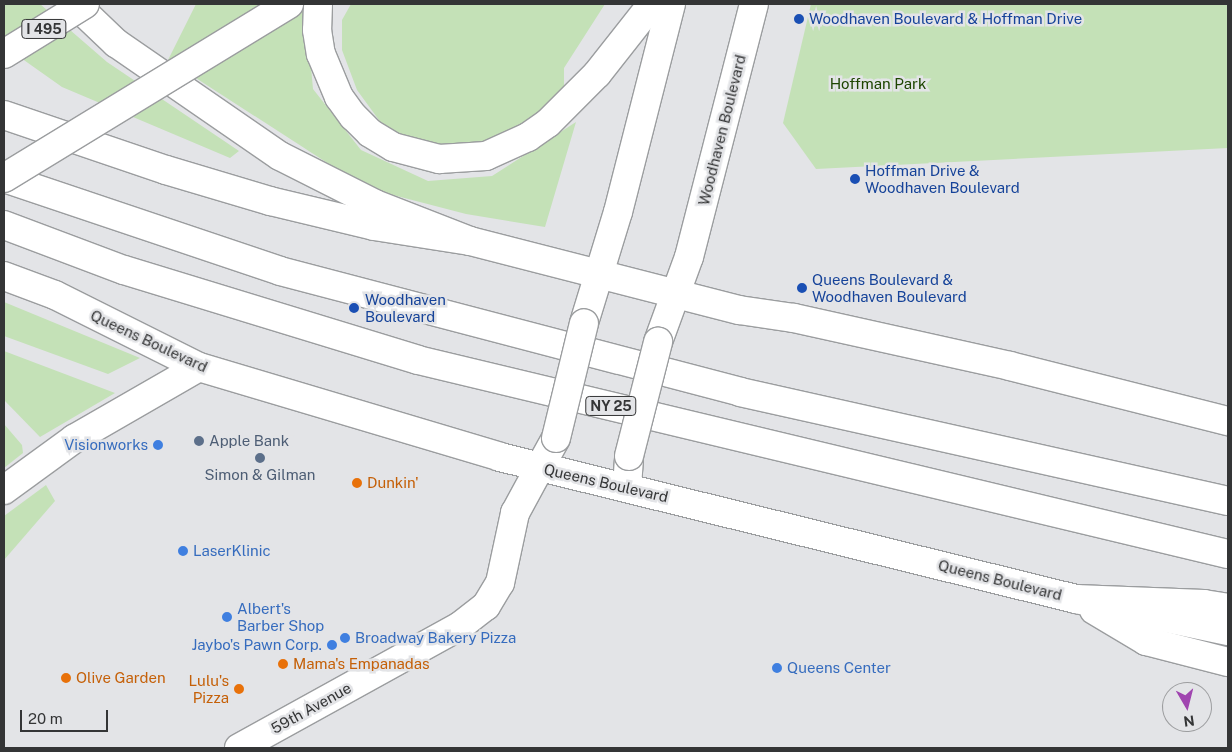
<!DOCTYPE html>
<html>
<head>
<meta charset="utf-8">
<style>
	body { margin:0 }
	#map { position:relative; width:1232px; height:752px; overflow:hidden; background:#e3e4e7; font-family:"Public Sans",sans-serif }
	div>[style] { position:absolute }
	.green>* { inset:0; background:#c4e1b7 }
	.roads { filter:drop-shadow(1px 0 #9b9d9f) drop-shadow(-1px 0 #9b9d9f) drop-shadow(0 1px #9b9d9f) drop-shadow(0 -1px #9b9d9f) }
	.tertiary>* { height:28px; margin:-14px; padding:0 14px; transform-origin:14px; border-radius:14px; background:#fff }
	.primary>* { height:28px; margin:-14px; padding:0 14px; transform-origin:14px; border-radius:14px; background:#fff }
	.motorway>* { height:28px; margin:-14px; padding:0 14px; transform-origin:14px; border-radius:14px; background:#fff }
	.bridges { filter:drop-shadow(1px 0 #9b9d9f) drop-shadow(-1px 0 #9b9d9f) drop-shadow(0 1px #9b9d9f) drop-shadow(0 -1px #9b9d9f) }
	.primary-bridge>* { height:28px; margin:-14px; padding:0 14px; transform-origin:14px; border-radius:14px; background:#fff }
	.motorway-bridge>* { height:28px; margin:-14px; padding:0 14px; transform-origin:14px; border-radius:14px; background:#fff }
	.dots>* { width:14px; height:14px; translate:-50% -50%; box-sizing:border-box; border:2px solid #e3e4e7; border-radius:50% }
	span { translate:-50% -50%; white-space:nowrap; text-align:center; line-height:1.15; -webkit-text-stroke:5px #e3e4e7; paint-order:stroke }
	.shield-label span { padding:1px 4px; background:#e3e4e7; border:1px solid; border-radius:4px; -webkit-text-stroke-width:0 }
	.shield-label { font-size:14px; color:#343536; font-weight:700 }
	.transit-label { font-size:15px; color:#164399 }
	.left { translate:0 -50%; text-align:left }
	.park-label { font-size:15px; color:#1d4500 }
	.street-label { font-size:15px; color:#343536 }
	.service-label { font-size:15px; color:#4e5e75 }
	.shop-label { font-size:15px; color:#366cbe }
	.right { translate:-100% -50%; text-align:right }
	.food-label { font-size:15px; color:#c56008 }
	.frame { position:absolute; inset:0; border:5px solid #343536; pointer-events:none }
	.north { position:absolute; left:1162px; top:682px; width:50px; height:50px; box-sizing:border-box; background:#e3e4e7; border:1px solid #9d9ea0; border-radius:50%; rotate:172deg; font-size:14px; font-weight:700; line-height:20px; text-align:center; color:#343536 }
	.north::after { content:''; display:block; margin:auto; width:18px; height:22px; background:#a045b0; clip-path:polygon(50% 0,100% 100%,50% 72%,0 100%) }
	.scale { position:absolute; left:20px; top:710px; width:88px; height:22px; box-sizing:border-box; border:2px solid #343536; border-top:0; padding-left:6px; font-size:15px; line-height:18px; white-space:nowrap; color:#343536; -webkit-text-stroke:4px #e3e4e7; paint-order:stroke }
</style>
</head>
<body>
<div id="map">
	<div class="green">
		<i style="clip-path:polygon(4px 4px,40px 4px,107px 62px,239px 151px,230px 158px,62px 87px,4px 46px)"></i>
		<i style="clip-path:polygon(196px 4px,310px 4px,309px 45px,313px 89px,361px 150px,428px 181px,492px 176px,576px 122px,545px 227px,466px 214px,366px 188px,168px 60px)"></i>
		<i style="clip-path:polygon(351px 4px,605px 4px,564px 68px,564px 91px,522px 129px,471px 146px,421px 145px,384px 127px,357px 90px,342px 50px,342px 20px)"></i>
		<i style="clip-path:polygon(811px 4px,1228px 4px,1228px 148px,816px 169px,783px 123px)"></i>
		<i style="clip-path:polygon(4px 302px,140px 358px,108px 374px,4px 336px)"></i>
		<i style="clip-path:polygon(4px 351px,115px 393px,40px 437px,4px 400px)"></i>
		<i style="clip-path:polygon(4px 424px,22px 445px,23px 453px,4px 468px)"></i>
		<i style="clip-path:polygon(46px 485px,55px 501px,4px 560px,4px 516px)"></i>
	</div>
	<div class="roads">
		<div class="tertiary">
			<i style="left:4px;top:115px;width:171px;rotate:18.8deg"></i>
			<i style="left:166px;top:170px;width:109px;rotate:16.6deg"></i>
			<i style="left:270px;top:201px;width:107px;rotate:13.5deg"></i>
			<i style="left:374px;top:226px;width:97px;rotate:8.9deg"></i>
			<i style="left:470px;top:241px;width:278px;rotate:14.4deg"></i>
			<i style="left:739px;top:310px;width:56px;rotate:8.3deg"></i>
			<i style="left:794px;top:318px;width:221px;rotate:12.5deg"></i>
			<i style="left:1010px;top:366px;width:225px;rotate:14.2deg"></i>
			<i style="left:4px;top:276px;width:54px;rotate:20.4deg"></i>
			<i style="left:55px;top:295px;width:161px;rotate:26.6deg"></i>
			<i style="left:199px;top:367px;width:314px;rotate:16.6deg"></i>
			<i style="left:500px;top:457px;width:593px;rotate:13.85deg"></i>
			<i style="left:1076px;top:599px;width:155px;rotate:11.9deg"></i>
			<i style="left:74px;top:439px;width:144px;rotate:-29.9deg"></i>
			<i style="left:1094px;top:610px;width:61px;rotate:30.8deg"></i>
			<i style="left:1146px;top:641px;width:85px;rotate:14.4deg"></i>
			<i style="left:239px;top:748px;width:252px;rotate:-28.9deg"></i>
			<i style="left:460px;top:626px;width:33px;rotate:-38deg"></i>
			<i style="left:486px;top:606px;width:27px;rotate:-59deg"></i>
			<i style="left:500px;top:583px;width:72px;rotate:-77.9deg"></i>
			<i style="left:515px;top:513px;width:52px;rotate:-61.5deg"></i>
		</div>
		<div class="primary">
			<i style="left:4px;top:178px;width:291px;rotate:18.6deg"></i>
			<i style="left:280px;top:271px;width:476px;rotate:14.7deg"></i>
			<i style="left:740px;top:392px;width:500px;rotate:12.59deg"></i>
			<i style="left:4px;top:225px;width:128px;rotate:20.6deg"></i>
			<i style="left:124px;top:270px;width:307px;rotate:17deg"></i>
			<i style="left:418px;top:360px;width:833px;rotate:13.47deg"></i>
			<i style="left:584px;top:323px;width:116px;rotate:-73deg"></i>
			<i style="left:618px;top:212px;width:215px;rotate:-75.7deg"></i>
			<i style="left:658px;top:342px;width:90px;rotate:-70deg"></i>
			<i style="left:689px;top:257px;width:261px;rotate:-75.6deg"></i>
			<i style="left:540px;top:467px;width:33px;rotate:-61deg"></i>
			<i style="left:627px;top:487px;width:31px;rotate:-86deg"></i>
			<i style="left:1076px;top:599px;width:128px;rotate:2.2deg"></i>
			<i style="left:1204px;top:604px;width:24px;rotate:9deg"></i>
		</div>
		<div class="motorway">
			<i style="left:75px;top:4px;width:57px;rotate:43.6deg"></i>
			<i style="left:116px;top:43px;width:199px;rotate:34.6deg"></i>
			<i style="left:280px;top:156px;width:106px;rotate:26.8deg"></i>
			<i style="left:375px;top:204px;width:102px;rotate:21.3deg"></i>
			<i style="left:318px;top:4px;width:26px;rotate:92deg"></i>
			<i style="left:317px;top:30px;width:24px;rotate:81deg"></i>
			<i style="left:321px;top:54px;width:47px;rotate:67.3deg"></i>
			<i style="left:339px;top:97px;width:24px;rotate:54deg"></i>
			<i style="left:353px;top:116px;width:24px;rotate:45deg"></i>
			<i style="left:370px;top:133px;width:27px;rotate:31deg"></i>
			<i style="left:393px;top:147px;width:48px;rotate:14.6deg"></i>
			<i style="left:439px;top:159px;width:47px;rotate:-3.7deg"></i>
			<i style="left:486px;top:156px;width:46px;rotate:-24.3deg"></i>
			<i style="left:528px;top:137px;width:24px;rotate:-35deg"></i>
			<i style="left:548px;top:123px;width:69px;rotate:-45deg"></i>
			<i style="left:597px;top:74px;width:89px;rotate:-51.8deg"></i>
			<i style="left:4px;top:490px;width:87px;rotate:-36.1deg"></i>
		</div>
	</div>
	<div class="bridges">
		<div class="primary-bridge">
			<i style="left:556px;top:438px;width:118px;rotate:-76.3deg"></i>
			<i style="left:629px;top:456px;width:118px;rotate:-75.7deg"></i>
		</div>
		<div class="motorway-bridge">
			<i style="left:4px;top:54px;width:95px;rotate:-31.7deg"></i>
			<i style="left:4px;top:178px;width:334px;rotate:-31.4deg"></i>
		</div>
	</div>
	<div class="dots">
		<i style="left:799px;top:19px;background:#1a4fb4"></i>
		<i style="left:855px;top:179px;background:#1a4fb4"></i>
		<i style="left:802px;top:288px;background:#1a4fb4"></i>
		<i style="left:354px;top:308px;background:#1a4fb4"></i>
		<i style="left:199px;top:441px;background:#5c6f8a"></i>
		<i style="left:158px;top:445px;background:#3f7fe0"></i>
		<i style="left:260px;top:458px;background:#5c6f8a"></i>
		<i style="left:357px;top:483px;background:#e8710a"></i>
		<i style="left:183px;top:551px;background:#3f7fe0"></i>
		<i style="left:227px;top:617px;background:#3f7fe0"></i>
		<i style="left:345px;top:638px;background:#3f7fe0"></i>
		<i style="left:332px;top:645px;background:#3f7fe0"></i>
		<i style="left:283px;top:664px;background:#e8710a"></i>
		<i style="left:777px;top:668px;background:#3f7fe0"></i>
		<i style="left:66px;top:678px;background:#e8710a"></i>
		<i style="left:239px;top:689px;background:#e8710a"></i>
	</div>
	<div class="shield-label">
		<span style="left:44px;top:29px">I 495</span>
		<span style="left:611px;top:406px">NY 25</span>
	</div>
	<div class="transit-label">
		<span class="left" style="left:809px;top:19px">Woodhaven Boulevard &amp; Hoffman Drive</span>
		<span class="left" style="left:865px;top:179px">Hoffman Drive &amp;<br>Woodhaven Boulevard</span>
		<span class="left" style="left:812px;top:288px">Queens Boulevard &amp;<br>Woodhaven Boulevard</span>
		<span class="left" style="left:365px;top:308px">Woodhaven<br>Boulevard</span>
	</div>
	<div class="park-label">
		<span style="left:878px;top:84px">Hoffman Park</span>
	</div>
	<div class="street-label">
		<span style="left:722px;top:130px;rotate:-76deg">Woodhaven Boulevard</span>
		<span style="left:149px;top:341px;rotate:25deg">Queens Boulevard</span>
		<span style="left:606px;top:483px;rotate:13deg">Queens Boulevard</span>
		<span style="left:1000px;top:580px;rotate:14deg">Queens Boulevard</span>
		<span style="left:311px;top:708px;rotate:-29deg">59th Avenue</span>
	</div>
	<div class="service-label">
		<span class="left" style="left:209px;top:441px">Apple Bank</span>
		<span style="left:260px;top:475px">Simon &amp; Gilman</span>
	</div>
	<div class="shop-label">
		<span class="right" style="left:148px;top:445px">Visionworks</span>
		<span class="left" style="left:193px;top:551px">LaserKlinic</span>
		<span class="left" style="left:237px;top:617px">Albert's<br>Barber Shop</span>
		<span class="left" style="left:355px;top:638px">Broadway Bakery Pizza</span>
		<span class="right" style="left:322px;top:645px">Jaybo's Pawn Corp.</span>
		<span class="left" style="left:787px;top:668px">Queens Center</span>
	</div>
	<div class="food-label">
		<span class="left" style="left:367px;top:483px">Dunkin'</span>
		<span class="left" style="left:293px;top:664px">Mama's Empanadas</span>
		<span class="left" style="left:76px;top:678px">Olive Garden</span>
		<span class="right" style="left:229px;top:689px">Lulu's<br>Pizza</span>
	</div>
	<div class="frame"></div>
	<div class="north">N</div>
	<div class="scale">20 m</div>
</div>
</body>
</html>
